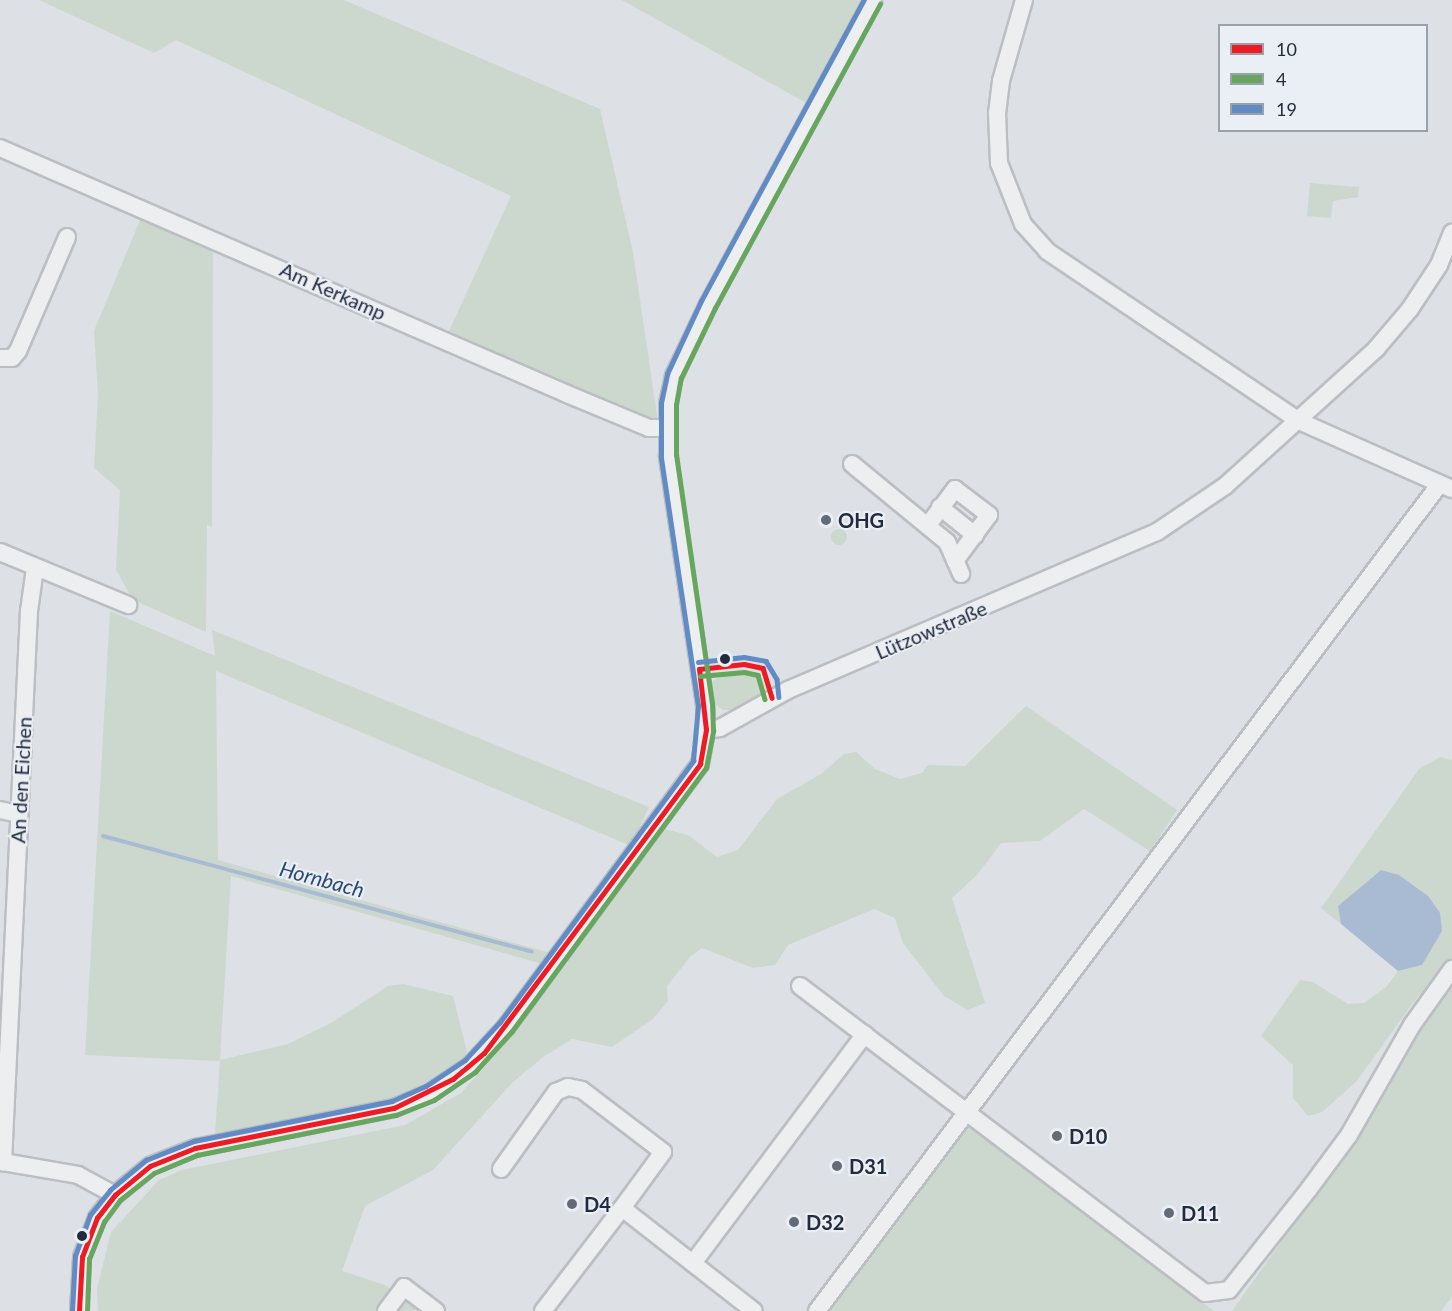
<!DOCTYPE html>
<html>
<head>
<meta charset="utf-8">
<style>
	body { margin:0 }
	#map { position:relative; width:1452px; height:1311px; overflow:hidden; background:#dde0e4; font-family:Lato,sans-serif }
	div>[style] { position:absolute }
	.green>* { inset:0; background:#ccd8cd }
	.round { border-radius:50% }
	.water>* { inset:0; background:#a8bbd3 }
	.stream>* { height:4px; margin:-2px; padding:0 2px; transform-origin:2px; border-radius:2px; background:#a8bbd3 }
	.roads { filter:drop-shadow(2px 0 #bbbec2) drop-shadow(-2px 0 #bbbec2) drop-shadow(0 2px #bbbec2) drop-shadow(0 -2px #bbbec2) }
	.minor>* { height:16px; margin:-8px; padding:0 8px; transform-origin:8px; border-radius:8px; background:#edeef0 }
	.bus-1>* { height:4.5px; margin:-2.25px; padding:0 2.25px; transform-origin:2.25px; border-radius:2.25px; background:#ed1c24 }
	.bus-2>* { height:4.5px; margin:-2.25px; padding:0 2.25px; transform-origin:2.25px; border-radius:2.25px; background:#66a65e }
	.bus-3>* { height:4.5px; margin:-2.25px; padding:0 2.25px; transform-origin:2.25px; border-radius:2.25px; background:#608bc4 }
	.dots>* { width:16px; height:16px; translate:-50% -50%; box-sizing:border-box; border:3px solid #eaeef5; border-radius:50% }
	span { translate:-50% -50%; white-space:nowrap; text-align:center; line-height:1.15; -webkit-text-stroke:4.5px #eaeef5; paint-order:stroke }
	.street-label { font-size:20px; color:#232c3e }
	.poi-label { font-size:20px; color:#232c3e; font-weight:700 }
	.left { translate:0 -50%; text-align:left }
	.water-label { font-size:21px; color:#294876; font-style:italic }
	.legend { position:absolute; left:1218px; top:24px; width:210px; height:108px; box-sizing:border-box; background:#eaeef5; border:2px solid #9aa0ac; margin:0; padding:8px 10px; list-style:none; font-size:18px; color:#232c3e }
	.legend li { display:flex; align-items:center; gap:12px; height:30px }
	.legend b { width:30px; border:2px solid #9aa0ac }
</style>
</head>
<body>
<div id="map">
	<div class="green">
		<i style="clip-path:polygon(39px 0,344px 0,600px 109px,633px 252px,658px 422px,640px 421px,443px 344px,511px 196px,176px 40px,154px 53px)"></i>
		<i style="clip-path:polygon(622px 0,862px 0,808px 104px)"></i>
		<i style="clip-path:polygon(1310px 183px,1359px 187px,1358px 197px,1333px 201px,1331px 218px,1307px 216px)"></i>
		<i style="clip-path:polygon(143px 213px,213px 243px,212px 527px,207px 525px,206px 632px,133px 600px,116px 570px,120px 490px,94px 468px,98px 394px,94px 331px)"></i>
		<i class="round" style="left:831px;top:529px;width:16px;height:16px"></i>
		<i style="clip-path:polygon(110px 611px,215px 656px,212px 630px,649px 807px,631px 846px,216px 671px,218px 860px,554px 954px,546px 965px,231px 876px,220px 1060px,288px 1044px,331px 1023px,388px 986px,403px 984px,453px 996px,468px 1056px,428px 1084px,392px 1099px,215px 1134px,220px 1061px,85px 1055px)"></i>
		<i style="clip-path:polygon(748px 670px,761px 680px,761px 694px,732px 710px,723px 710px,711px 701px,712px 682px,724px 673px)"></i>
		<i style="clip-path:polygon(1026px 706px,1177px 810px,1150px 851px,1084px 809px,1040px 841px,1001px 843px,977px 875px,952px 898px,985px 1003px,968px 1010px,944px 996px,903px 943px,895px 918px,874px 909px,788px 945px,775px 965px,753px 968px,702px 948px,690px 957px,667px 986px,668px 1001px,653px 1019px,612px 1047px,572px 1039px,542px 1058px,513px 1082px,433px 1170px,365px 1206px,342px 1271px,385px 1285px,417px 1307px,414px 1311px,98px 1311px,97px 1289px,111px 1232px,159px 1180px,182px 1170px,405px 1125px,461px 1093px,502px 1047px,665px 829px,688px 835px,717px 857px,738px 850px,777px 799px,821px 774px,844px 754px,856px 752px,875px 769px,900px 779px,922px 773px,928px 765px,965px 766px)"></i>
		<i style="clip-path:polygon(1440px 757px,1452px 760px,1452px 1297px,1441px 1311px,1232px 1311px,1376px 1108px,1375px 1087px,1431px 989px,1418px 996px,1356px 1082px,1322px 1112px,1308px 1116px,1293px 1098px,1293px 1065px,1261px 1036px,1300px 980px,1313px 982px,1348px 1004px,1364px 1003px,1387px 986px,1398px 971px,1422px 965px,1381px 870px,1338px 906px,1341px 924px,1321px 908px,1419px 769px)"></i>
		<i style="clip-path:polygon(968px 1121px,1214px 1311px,824px 1311px)"></i>
	</div>
	<div class="water">
		<i style="clip-path:polygon(1381px 870px,1399px 875px,1428px 896px,1440px 913px,1442px 931px,1422px 965px,1398px 971px,1341px 924px,1338px 906px)"></i>
	</div>
	<div class="stream">
		<i style="left:103px;top:836px;width:444px;rotate:15.1deg"></i>
	</div>
	<div class="roads">
		<div class="minor">
			<i style="left:1024px;top:0;width:84px;rotate:105.9deg"></i>
			<i style="left:1001px;top:81px;width:32px;rotate:97deg"></i>
			<i style="left:997px;top:113px;width:50px;rotate:87.7deg"></i>
			<i style="left:999px;top:163px;width:66px;rotate:68.5deg"></i>
			<i style="left:1023px;top:224px;width:36px;rotate:48deg"></i>
			<i style="left:1047px;top:251px;width:304px;rotate:34deg"></i>
			<i style="left:1299px;top:421px;width:167px;rotate:24deg"></i>
			<i style="left:0;top:148px;width:618px;rotate:23.45deg"></i>
			<i style="left:567px;top:394px;width:89px;rotate:22.5deg"></i>
			<i style="left:649px;top:428px;width:17px"></i>
			<i style="left:0;top:358px;width:12px"></i>
			<i style="left:12px;top:358px;width:9px;rotate:-49deg"></i>
			<i style="left:18px;top:351px;width:124px;rotate:-66.7deg"></i>
			<i style="left:852px;top:464px;width:123px;rotate:39.4deg"></i>
			<i style="left:947px;top:542px;width:35px;rotate:66deg"></i>
			<i style="left:940px;top:507px;width:45px;rotate:38.7deg"></i>
			<i style="left:928px;top:525px;width:45px;rotate:-53.1deg"></i>
			<i style="left:955px;top:489px;width:43px;rotate:37.4deg"></i>
			<i style="left:989px;top:515px;width:57px;rotate:126.5deg"></i>
			<i style="left:0;top:552px;width:139px;rotate:22.5deg"></i>
			<i style="left:35px;top:568px;width:43px;rotate:97.9deg"></i>
			<i style="left:29px;top:611px;width:552px;rotate:92.7deg"></i>
			<i style="left:3px;top:1162px;width:76px;rotate:9.8deg"></i>
			<i style="left:78px;top:1175px;width:42px;rotate:28.4deg"></i>
			<i style="left:706px;top:730px;width:14px;rotate:-8deg"></i>
			<i style="left:720px;top:728px;width:78px;rotate:-29.2deg"></i>
			<i style="left:788px;top:690px;width:401px;rotate:-23.2deg"></i>
			<i style="left:1157px;top:532px;width:82px;rotate:-34.1deg"></i>
			<i style="left:1225px;top:486px;width:204px;rotate:-42.2deg"></i>
			<i style="left:1376px;top:349px;width:52px;rotate:-49.6deg"></i>
			<i style="left:1410px;top:309px;width:53px;rotate:-56.6deg"></i>
			<i style="left:1439px;top:265px;width:35px;rotate:-68deg"></i>
			<i style="left:0;top:810px;width:19px;rotate:12deg"></i>
			<i style="left:800px;top:986px;width:508px;rotate:37.16deg"></i>
			<i style="left:1205px;top:1293px;width:24px;rotate:-7deg"></i>
			<i style="left:1229px;top:1290px;width:129px;rotate:-51.6deg"></i>
			<i style="left:1309px;top:1189px;width:67px;rotate:-53.5deg"></i>
			<i style="left:1349px;top:1135px;width:127px;rotate:-60.2deg"></i>
			<i style="left:1412px;top:1025px;width:69px;rotate:-54.5deg"></i>
			<i style="left:501px;top:1169px;width:95px;rotate:-54.5deg"></i>
			<i style="left:556px;top:1092px;width:13px;rotate:-23deg"></i>
			<i style="left:568px;top:1087px;width:14px;rotate:12deg"></i>
			<i style="left:582px;top:1090px;width:102px;rotate:37.4deg"></i>
			<i style="left:663px;top:1152px;width:69px;rotate:126.2deg"></i>
			<i style="left:622px;top:1208px;width:167px;rotate:38deg"></i>
			<i style="left:693px;top:1263px;width:286px;rotate:-53.1deg"></i>
			<i style="left:79px;top:1311px;width:54px;rotate:-86.8deg"></i>
			<i style="left:82px;top:1257px;width:42px;rotate:-69deg"></i>
			<i style="left:97px;top:1218px;width:29px;rotate:-52deg"></i>
			<i style="left:115px;top:1195px;width:45px;rotate:-39.6deg"></i>
			<i style="left:150px;top:1166px;width:48px;rotate:-21.8deg"></i>
			<i style="left:195px;top:1148px;width:203px;rotate:-11.4deg"></i>
			<i style="left:394px;top:1108px;width:39px;rotate:-23deg"></i>
			<i style="left:430px;top:1093px;width:48px;rotate:-34deg"></i>
			<i style="left:470px;top:1066px;width:53px;rotate:-47.3deg"></i>
			<i style="left:506px;top:1027px;width:327px;rotate:-53.6deg"></i>
			<i style="left:700px;top:764px;width:35px;rotate:-80deg"></i>
			<i style="left:706px;top:730px;width:25px;rotate:-92deg"></i>
			<i style="left:705px;top:705px;width:252px;rotate:-98.5deg"></i>
			<i style="left:668px;top:456px;width:52px;rotate:-90deg"></i>
			<i style="left:668px;top:404px;width:29px;rotate:-78deg"></i>
			<i style="left:674px;top:376px;width:79px;rotate:-64.4deg"></i>
			<i style="left:708px;top:305px;width:347px;rotate:-61.6deg"></i>
			<i style="left:386px;top:1311px;width:30px;rotate:-53deg"></i>
			<i style="left:404px;top:1287px;width:40px;rotate:37deg"></i>
			<i style="left:543px;top:1311px;width:130px;rotate:-52.5deg"></i>
			<i style="left:817px;top:1311px;width:1034px;rotate:-53.02deg"></i>
		</div>
	</div>
	<div class="bus-1">
		<i style="left:699px;top:669px;width:45px;rotate:-6.3deg"></i>
		<i style="left:744px;top:664px;width:19px;rotate:12deg"></i>
		<i style="left:763px;top:668px;width:31px;rotate:73deg"></i>
		<i style="left:79px;top:1311px;width:54px;rotate:-86.8deg"></i>
		<i style="left:82px;top:1257px;width:42px;rotate:-69deg"></i>
		<i style="left:97px;top:1218px;width:29px;rotate:-52deg"></i>
		<i style="left:115px;top:1195px;width:45px;rotate:-39.6deg"></i>
		<i style="left:150px;top:1166px;width:48px;rotate:-21.8deg"></i>
		<i style="left:195px;top:1148px;width:203px;rotate:-11.4deg"></i>
		<i style="left:394px;top:1108px;width:66px;rotate:-26.2deg"></i>
		<i style="left:453px;top:1079px;width:40px;rotate:-40deg"></i>
		<i style="left:484px;top:1053px;width:361px;rotate:-53.2deg"></i>
		<i style="left:700px;top:764px;width:35px;rotate:-80deg"></i>
		<i style="left:706px;top:730px;width:61px;rotate:-96.5deg"></i>
	</div>
	<div class="bus-2">
		<i style="left:700px;top:676px;width:44px;rotate:-5.2deg"></i>
		<i style="left:744px;top:672px;width:14px;rotate:12deg"></i>
		<i style="left:758px;top:675px;width:25px;rotate:74deg"></i>
		<i style="left:87px;top:1311px;width:52px;rotate:-87.8deg"></i>
		<i style="left:89px;top:1259px;width:40px;rotate:-68deg"></i>
		<i style="left:104px;top:1222px;width:27px;rotate:-54deg"></i>
		<i style="left:120px;top:1200px;width:43px;rotate:-38.5deg"></i>
		<i style="left:154px;top:1173px;width:47px;rotate:-22.7deg"></i>
		<i style="left:197px;top:1155px;width:203px;rotate:-11.4deg"></i>
		<i style="left:396px;top:1115px;width:41px;rotate:-21.5deg"></i>
		<i style="left:434px;top:1100px;width:50px;rotate:-34.3deg"></i>
		<i style="left:475px;top:1072px;width:55px;rotate:-47.9deg"></i>
		<i style="left:512px;top:1031px;width:327px;rotate:-53.6deg"></i>
		<i style="left:706px;top:768px;width:38px;rotate:-79deg"></i>
		<i style="left:713px;top:731px;width:27px;rotate:-92deg"></i>
		<i style="left:712px;top:704px;width:252px;rotate:-98.2deg"></i>
		<i style="left:676px;top:455px;width:50px;rotate:-90deg"></i>
		<i style="left:676px;top:405px;width:27px;rotate:-80deg"></i>
		<i style="left:681px;top:378px;width:78px;rotate:-64.1deg"></i>
		<i style="left:715px;top:308px;width:346px;rotate:-61.5deg"></i>
	</div>
	<div class="bus-3">
		<i style="left:698px;top:662px;width:46px;rotate:-6.2deg"></i>
		<i style="left:744px;top:657px;width:22px;rotate:10deg"></i>
		<i style="left:766px;top:661px;width:21px;rotate:59deg"></i>
		<i style="left:777px;top:679px;width:18px;rotate:84deg"></i>
		<i style="left:72px;top:1311px;width:55px;rotate:-86.9deg"></i>
		<i style="left:75px;top:1256px;width:44px;rotate:-69.9deg"></i>
		<i style="left:90px;top:1215px;width:32px;rotate:-51deg"></i>
		<i style="left:110px;top:1190px;width:47px;rotate:-39.8deg"></i>
		<i style="left:146px;top:1160px;width:52px;rotate:-21.6deg"></i>
		<i style="left:194px;top:1141px;width:202px;rotate:-11.4deg"></i>
		<i style="left:392px;top:1101px;width:37px;rotate:-24deg"></i>
		<i style="left:426px;top:1086px;width:47px;rotate:-33.7deg"></i>
		<i style="left:465px;top:1060px;width:52px;rotate:-47.4deg"></i>
		<i style="left:500px;top:1022px;width:325px;rotate:-53.5deg"></i>
		<i style="left:693px;top:761px;width:55px;rotate:-84.8deg"></i>
		<i style="left:698px;top:706px;width:252px;rotate:-98.5deg"></i>
		<i style="left:661px;top:457px;width:54px;rotate:-90deg"></i>
		<i style="left:661px;top:403px;width:30px;rotate:-78deg"></i>
		<i style="left:667px;top:374px;width:81px;rotate:-65deg"></i>
		<i style="left:701px;top:301px;width:342px;rotate:-61.6deg"></i>
	</div>
	<div class="dots">
		<i style="left:826px;top:520px;background:#646b78"></i>
		<i style="left:725px;top:659px;background:#232c3e"></i>
		<i style="left:1057px;top:1136px;background:#646b78"></i>
		<i style="left:837px;top:1166px;background:#646b78"></i>
		<i style="left:572px;top:1204px;background:#646b78"></i>
		<i style="left:1169px;top:1213px;background:#646b78"></i>
		<i style="left:794px;top:1222px;background:#646b78"></i>
		<i style="left:82px;top:1236px;background:#232c3e"></i>
	</div>
	<div class="street-label">
		<span style="left:333px;top:291px;rotate:24deg">Am Kerkamp</span>
		<span style="left:931px;top:630px;rotate:-23deg">Lützowstraße</span>
		<span style="left:21px;top:780px;rotate:-87deg">An den Eichen</span>
	</div>
	<div class="poi-label">
		<span class="left" style="left:838px;top:520px">OHG</span>
		<span class="left" style="left:1069px;top:1136px">D10</span>
		<span class="left" style="left:849px;top:1166px">D31</span>
		<span class="left" style="left:584px;top:1204px">D4</span>
		<span class="left" style="left:1181px;top:1213px">D11</span>
		<span class="left" style="left:806px;top:1222px">D32</span>
	</div>
	<div class="water-label">
		<span style="left:322px;top:879px;rotate:15deg">Hornbach</span>
	</div>
	<ul class="legend">
	<li><b style="height:8px;background:#ed1c24"></b>10</li>
	<li><b style="height:8px;background:#66a65e"></b>4</li>
	<li><b style="height:8px;background:#608bc4"></b>19</li>
	</ul>
</div>
</body>
</html>
